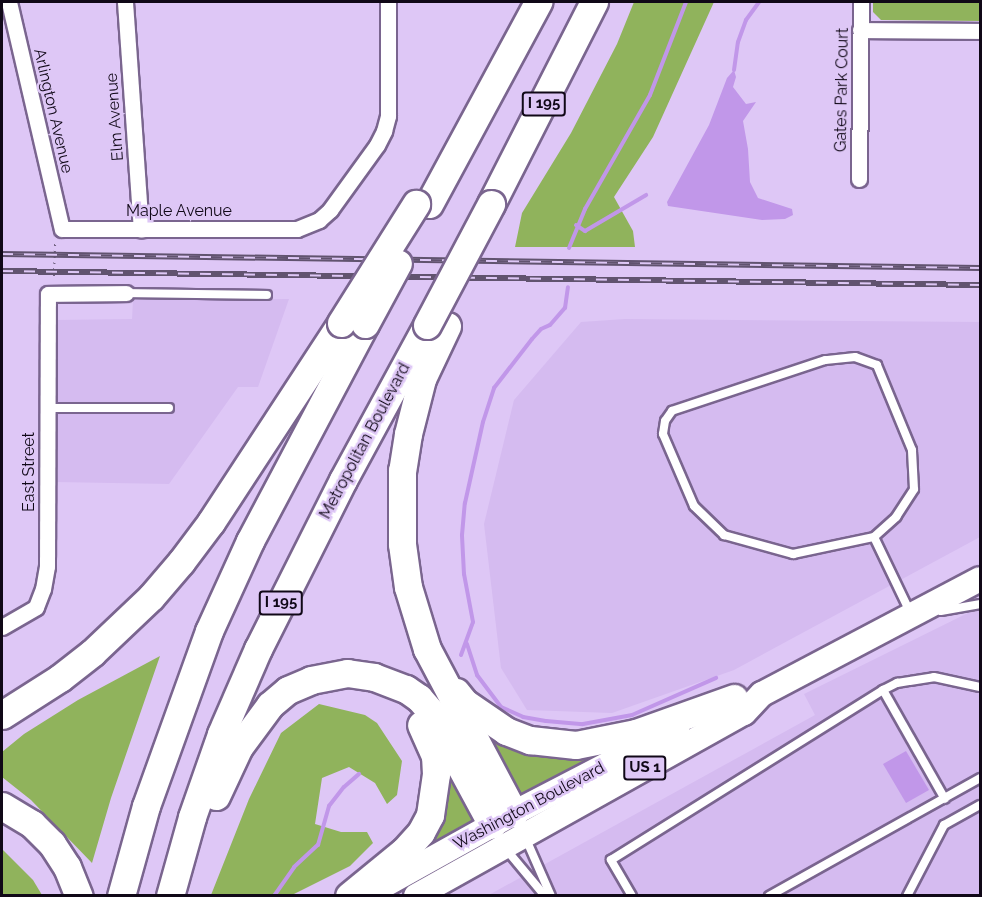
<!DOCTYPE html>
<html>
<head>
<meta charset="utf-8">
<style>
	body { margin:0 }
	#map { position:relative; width:982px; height:897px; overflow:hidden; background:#dec7f6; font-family:Raleway,sans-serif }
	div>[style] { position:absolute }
	.built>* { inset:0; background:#d5bbf0 }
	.green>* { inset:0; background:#90b35c }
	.water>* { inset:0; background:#c197e9 }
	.stream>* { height:4px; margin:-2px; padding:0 2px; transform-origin:2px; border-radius:2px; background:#c197e9 }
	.path>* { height:2px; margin-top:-1px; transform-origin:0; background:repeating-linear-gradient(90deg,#70617f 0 1.5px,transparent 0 6px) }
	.roads { filter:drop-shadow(2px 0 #7a658f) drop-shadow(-2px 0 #7a658f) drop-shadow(0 2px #7a658f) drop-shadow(0 -2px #7a658f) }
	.lane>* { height:8px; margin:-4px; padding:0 4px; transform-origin:4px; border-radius:4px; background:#fff }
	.street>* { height:15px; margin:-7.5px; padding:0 7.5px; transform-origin:7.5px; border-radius:7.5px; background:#fff }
	.primary>* { height:24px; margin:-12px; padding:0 12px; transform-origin:12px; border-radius:12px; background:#fff }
	.highway>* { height:27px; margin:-13.5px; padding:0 13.5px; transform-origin:13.5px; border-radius:13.5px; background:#fff }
	.rail>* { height:6px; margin-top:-3px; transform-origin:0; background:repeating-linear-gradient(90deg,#dec7f6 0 11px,#61536f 0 22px); box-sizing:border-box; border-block:2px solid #61536f }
	.bridges { filter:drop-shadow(2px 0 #7a658f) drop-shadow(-2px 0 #7a658f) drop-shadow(0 2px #7a658f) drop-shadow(0 -2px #7a658f) }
	.highway-bridge>* { height:27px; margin:-13.5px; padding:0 13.5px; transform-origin:13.5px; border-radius:13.5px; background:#fff }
	span { translate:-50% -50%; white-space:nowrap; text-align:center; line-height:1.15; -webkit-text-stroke:5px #dec7f6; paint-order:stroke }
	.shield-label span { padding:2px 4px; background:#dec7f6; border:2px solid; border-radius:4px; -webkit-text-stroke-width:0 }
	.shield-label { font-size:15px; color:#100817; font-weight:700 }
	.street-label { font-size:16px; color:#100817 }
	.frame { position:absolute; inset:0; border:3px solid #100817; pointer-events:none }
</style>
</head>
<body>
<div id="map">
	<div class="built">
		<i style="clip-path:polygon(289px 299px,258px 387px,238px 387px,169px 484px,56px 482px,56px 320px,132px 319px,133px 300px)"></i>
		<i style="clip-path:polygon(625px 319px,980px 322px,980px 537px,734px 670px,612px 713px,527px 710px,501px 668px,484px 524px,514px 400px,581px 322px)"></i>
		<i style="clip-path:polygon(980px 607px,980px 895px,487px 896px,815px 715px,804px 694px)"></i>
	</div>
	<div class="green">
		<i style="clip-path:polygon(634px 2px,714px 2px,653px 137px,614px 197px,633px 231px,635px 247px,515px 247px,522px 213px,571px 133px,617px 44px)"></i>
		<i style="clip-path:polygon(873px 2px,980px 2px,980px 21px,881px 20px,873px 12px)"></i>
		<i style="clip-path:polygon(160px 656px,111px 798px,92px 863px,31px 800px,2px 777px,2px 752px,24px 734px,78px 700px)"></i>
		<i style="clip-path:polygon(319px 704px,365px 715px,377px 723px,402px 761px,397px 795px,387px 804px,375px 783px,349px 767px,322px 778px,315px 824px,341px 832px,367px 832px,373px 843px,350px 866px,292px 895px,211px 895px,249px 799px,281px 733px)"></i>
		<i style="clip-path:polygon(474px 718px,606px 750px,521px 798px)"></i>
		<i style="clip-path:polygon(445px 760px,477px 823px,404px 861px)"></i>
		<i style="clip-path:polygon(2px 849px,33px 880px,42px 895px,2px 895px)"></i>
	</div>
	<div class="water">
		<i style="clip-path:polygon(734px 70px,736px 77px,733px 87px,746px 104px,756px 102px,743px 121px,748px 149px,750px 182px,758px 198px,792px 209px,793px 215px,785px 219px,762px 220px,668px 206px,667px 202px,709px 125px,727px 78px)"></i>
		<i style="clip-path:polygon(906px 751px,929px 790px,906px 803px,883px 764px)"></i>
	</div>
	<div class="stream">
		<i style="left:734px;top:70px;width:28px;rotate:-82deg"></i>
		<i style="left:738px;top:42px;width:23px;rotate:-70deg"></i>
		<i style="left:746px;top:20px;width:22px;rotate:-54deg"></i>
		<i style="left:576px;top:225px;width:11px;rotate:34deg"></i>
		<i style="left:585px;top:231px;width:71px;rotate:-30.5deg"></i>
		<i style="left:569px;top:248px;width:42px;rotate:-67.7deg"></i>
		<i style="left:585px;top:209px;width:131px;rotate:-60.3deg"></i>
		<i style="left:650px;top:95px;width:100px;rotate:-68.8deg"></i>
		<i style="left:467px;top:644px;width:33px;rotate:72deg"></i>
		<i style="left:477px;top:675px;width:40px;rotate:53deg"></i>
		<i style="left:501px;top:707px;width:24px;rotate:24deg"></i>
		<i style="left:523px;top:717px;width:23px;rotate:10deg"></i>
		<i style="left:546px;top:721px;width:37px;rotate:5deg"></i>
		<i style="left:583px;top:724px;width:50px;rotate:-10.4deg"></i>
		<i style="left:632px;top:715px;width:92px;rotate:-23.8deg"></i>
		<i style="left:461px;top:655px;width:35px;rotate:-70deg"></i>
		<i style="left:473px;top:622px;width:49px;rotate:-100.6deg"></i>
		<i style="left:464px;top:574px;width:39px;rotate:-93deg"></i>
		<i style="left:462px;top:535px;width:32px;rotate:-85deg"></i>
		<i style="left:465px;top:503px;width:83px;rotate:-77.5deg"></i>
		<i style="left:483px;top:422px;width:36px;rotate:-72deg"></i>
		<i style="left:494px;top:388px;width:62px;rotate:-52.2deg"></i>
		<i style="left:532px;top:339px;width:13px;rotate:-48deg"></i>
		<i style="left:541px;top:329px;width:10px;rotate:-24deg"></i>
		<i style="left:550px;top:325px;width:23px;rotate:-49deg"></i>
		<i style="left:565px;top:308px;width:21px;rotate:-82deg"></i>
		<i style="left:274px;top:896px;width:35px;rotate:-55deg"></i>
		<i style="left:294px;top:867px;width:33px;rotate:-43deg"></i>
		<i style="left:318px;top:845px;width:41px;rotate:-74.2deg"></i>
		<i style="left:329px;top:806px;width:24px;rotate:-52deg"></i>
		<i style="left:344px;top:787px;width:20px;rotate:-41deg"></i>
	</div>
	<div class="path">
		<i style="left:54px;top:276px;width:34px;rotate:-88deg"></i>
	</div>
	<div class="roads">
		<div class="lane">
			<i style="left:126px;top:293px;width:141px;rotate:0.8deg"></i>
			<i style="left:47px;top:408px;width:122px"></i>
			<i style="left:874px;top:537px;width:30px;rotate:-42deg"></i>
			<i style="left:896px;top:517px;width:33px;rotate:-57deg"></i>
			<i style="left:914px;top:489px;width:39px;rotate:-93deg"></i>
			<i style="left:912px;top:450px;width:92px;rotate:-112.4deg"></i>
			<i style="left:877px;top:365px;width:23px;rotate:-160deg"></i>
			<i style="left:855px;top:357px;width:30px;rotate:174deg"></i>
			<i style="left:825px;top:360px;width:161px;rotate:161.6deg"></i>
			<i style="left:672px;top:411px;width:12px;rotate:125deg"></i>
			<i style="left:665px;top:421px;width:13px;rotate:99deg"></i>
			<i style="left:663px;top:434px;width:78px;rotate:66.7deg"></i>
			<i style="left:694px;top:506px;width:42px;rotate:44deg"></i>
			<i style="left:724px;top:535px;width:72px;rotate:15.4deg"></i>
			<i style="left:793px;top:554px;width:83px;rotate:-11.9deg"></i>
			<i style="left:874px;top:537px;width:83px;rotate:64.4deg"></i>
			<i style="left:941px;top:611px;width:40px;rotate:-10deg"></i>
			<i style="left:883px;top:690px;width:125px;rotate:60.4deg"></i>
			<i style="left:526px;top:839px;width:62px;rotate:66.3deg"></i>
			<i style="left:505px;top:848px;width:62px;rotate:50.2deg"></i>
			<i style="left:632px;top:896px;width:42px;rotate:-120.3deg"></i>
			<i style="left:611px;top:860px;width:321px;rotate:-32deg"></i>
			<i style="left:883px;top:690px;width:16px;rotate:-27deg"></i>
			<i style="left:897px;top:683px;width:37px;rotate:-9deg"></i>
			<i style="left:934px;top:677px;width:47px;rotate:12.3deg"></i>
			<i style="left:769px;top:896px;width:242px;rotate:-29.2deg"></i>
			<i style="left:907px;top:896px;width:80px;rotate:-62.5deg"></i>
			<i style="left:944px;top:825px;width:41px;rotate:-29.1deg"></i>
		</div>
		<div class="street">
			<i style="left:9px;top:2px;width:233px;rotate:76.9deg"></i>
			<i style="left:62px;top:229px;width:235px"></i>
			<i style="left:297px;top:229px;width:24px;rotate:-22deg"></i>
			<i style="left:319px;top:220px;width:15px;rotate:-42deg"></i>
			<i style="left:330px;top:210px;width:80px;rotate:-54.1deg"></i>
			<i style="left:377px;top:145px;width:16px;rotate:-63deg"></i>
			<i style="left:384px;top:131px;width:16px;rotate:-75deg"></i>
			<i style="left:388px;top:116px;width:114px;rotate:-90deg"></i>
			<i style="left:125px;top:2px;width:228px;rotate:86deg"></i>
			<i style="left:860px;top:30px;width:120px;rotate:0.5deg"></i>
			<i style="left:859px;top:179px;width:177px;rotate:-89.4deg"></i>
			<i style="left:2px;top:627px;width:39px;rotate:-30deg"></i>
			<i style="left:36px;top:607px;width:19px;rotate:-69deg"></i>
			<i style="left:43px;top:589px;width:23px;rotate:-80deg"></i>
			<i style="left:47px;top:566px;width:272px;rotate:-89.8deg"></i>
			<i style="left:48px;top:294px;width:78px;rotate:-0.7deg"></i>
		</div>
		<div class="primary">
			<i style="left:365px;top:896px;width:171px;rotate:-29.1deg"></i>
			<i style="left:514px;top:813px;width:184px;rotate:-27.5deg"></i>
			<i style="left:416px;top:896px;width:376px;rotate:-29.2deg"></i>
			<i style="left:744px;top:713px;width:26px;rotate:-47deg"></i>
			<i style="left:762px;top:694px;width:246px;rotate:-27.8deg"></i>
		</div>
		<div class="highway">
			<i style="left:429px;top:204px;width:230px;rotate:-61.6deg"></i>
			<i style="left:491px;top:204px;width:227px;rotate:-63deg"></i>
			<i style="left:447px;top:326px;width:59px;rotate:115.3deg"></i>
			<i style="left:422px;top:379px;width:57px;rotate:104.3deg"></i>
			<i style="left:408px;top:434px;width:36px;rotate:99deg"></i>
			<i style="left:402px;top:470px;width:74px;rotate:90deg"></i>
			<i style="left:402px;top:544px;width:43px;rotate:82.1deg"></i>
			<i style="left:408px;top:587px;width:65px;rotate:73deg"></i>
			<i style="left:427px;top:649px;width:186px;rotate:62.1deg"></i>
			<i style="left:456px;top:692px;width:14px;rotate:51deg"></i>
			<i style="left:465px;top:703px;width:50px;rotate:34.3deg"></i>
			<i style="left:506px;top:731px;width:26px;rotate:21deg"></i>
			<i style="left:530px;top:740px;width:46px;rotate:6.2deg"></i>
			<i style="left:576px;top:745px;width:61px;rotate:-11.3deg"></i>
			<i style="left:636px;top:733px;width:104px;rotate:-19.7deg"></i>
			<i style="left:2px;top:715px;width:69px;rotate:-32.5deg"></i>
			<i style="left:60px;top:678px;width:41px;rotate:-38deg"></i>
			<i style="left:92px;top:653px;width:81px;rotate:-43.5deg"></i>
			<i style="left:151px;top:597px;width:46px;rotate:-49.4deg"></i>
			<i style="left:181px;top:562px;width:50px;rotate:-53.1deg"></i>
			<i style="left:211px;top:522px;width:238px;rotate:-56.8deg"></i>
			<i style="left:216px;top:796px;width:54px;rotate:-64.9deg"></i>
			<i style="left:239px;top:747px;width:52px;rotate:-53.6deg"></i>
			<i style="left:270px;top:705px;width:23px;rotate:-40deg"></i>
			<i style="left:288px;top:690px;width:25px;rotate:-23deg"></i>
			<i style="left:311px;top:680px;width:37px;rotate:-11deg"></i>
			<i style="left:347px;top:673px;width:27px;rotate:8deg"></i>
			<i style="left:374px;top:677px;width:34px;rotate:21deg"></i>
			<i style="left:406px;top:689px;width:16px;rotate:35deg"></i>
			<i style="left:419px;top:698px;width:18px;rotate:49deg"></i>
			<i style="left:431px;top:712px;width:128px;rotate:61.6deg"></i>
			<i style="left:2px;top:806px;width:35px;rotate:31deg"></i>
			<i style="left:32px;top:824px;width:28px;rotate:45deg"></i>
			<i style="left:52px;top:844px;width:27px;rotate:57deg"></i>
			<i style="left:67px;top:867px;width:31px;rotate:68deg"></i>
			<i style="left:121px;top:896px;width:93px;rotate:-74.5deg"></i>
			<i style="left:146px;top:806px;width:186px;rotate:-70.2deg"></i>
			<i style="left:209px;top:631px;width:99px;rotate:-65.5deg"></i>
			<i style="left:250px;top:541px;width:246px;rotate:-62.1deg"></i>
			<i style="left:170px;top:896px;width:82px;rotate:-74.4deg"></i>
			<i style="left:192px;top:817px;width:88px;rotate:-70.7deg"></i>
			<i style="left:221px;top:734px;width:93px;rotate:-66.5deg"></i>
			<i style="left:258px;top:649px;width:189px;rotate:-63.3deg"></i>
			<i style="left:343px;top:480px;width:176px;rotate:-61.5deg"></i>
			<i style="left:349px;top:896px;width:71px;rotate:-39.3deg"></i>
			<i style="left:404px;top:851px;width:25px;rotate:-48deg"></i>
			<i style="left:421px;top:832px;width:19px;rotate:-62deg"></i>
			<i style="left:430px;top:815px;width:41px;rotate:-81.7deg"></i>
			<i style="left:436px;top:774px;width:18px;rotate:-93deg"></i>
			<i style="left:435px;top:756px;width:34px;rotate:-114deg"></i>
		</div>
	</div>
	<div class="rail">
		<i style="left:2px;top:254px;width:978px;rotate:0.82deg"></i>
		<i style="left:2px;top:271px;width:978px;rotate:0.82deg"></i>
	</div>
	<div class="bridges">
		<div class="highway-bridge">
			<i style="left:341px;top:323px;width:141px;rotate:-57.8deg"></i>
			<i style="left:365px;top:324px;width:69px;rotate:-61.6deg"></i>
			<i style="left:427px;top:325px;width:137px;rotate:-62.1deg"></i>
		</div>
	</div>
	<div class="shield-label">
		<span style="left:544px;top:104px">I 195</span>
		<span style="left:281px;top:603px">I 195</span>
		<span style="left:645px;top:768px">US 1</span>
	</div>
	<div class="street-label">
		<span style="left:842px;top:90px;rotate:-89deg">Gates Park Court</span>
		<span style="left:53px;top:111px;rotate:77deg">Arlington Avenue</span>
		<span style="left:115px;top:117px;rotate:-94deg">Elm Avenue</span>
		<span style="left:179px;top:211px">Maple Avenue</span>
		<span style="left:365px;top:441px;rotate:-62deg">Metropolitan Boulevard</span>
		<span style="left:29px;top:472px;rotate:-90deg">East Street</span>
		<span style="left:529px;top:806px;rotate:-28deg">Washington Boulevard</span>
	</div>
	<div class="frame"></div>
</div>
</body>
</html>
